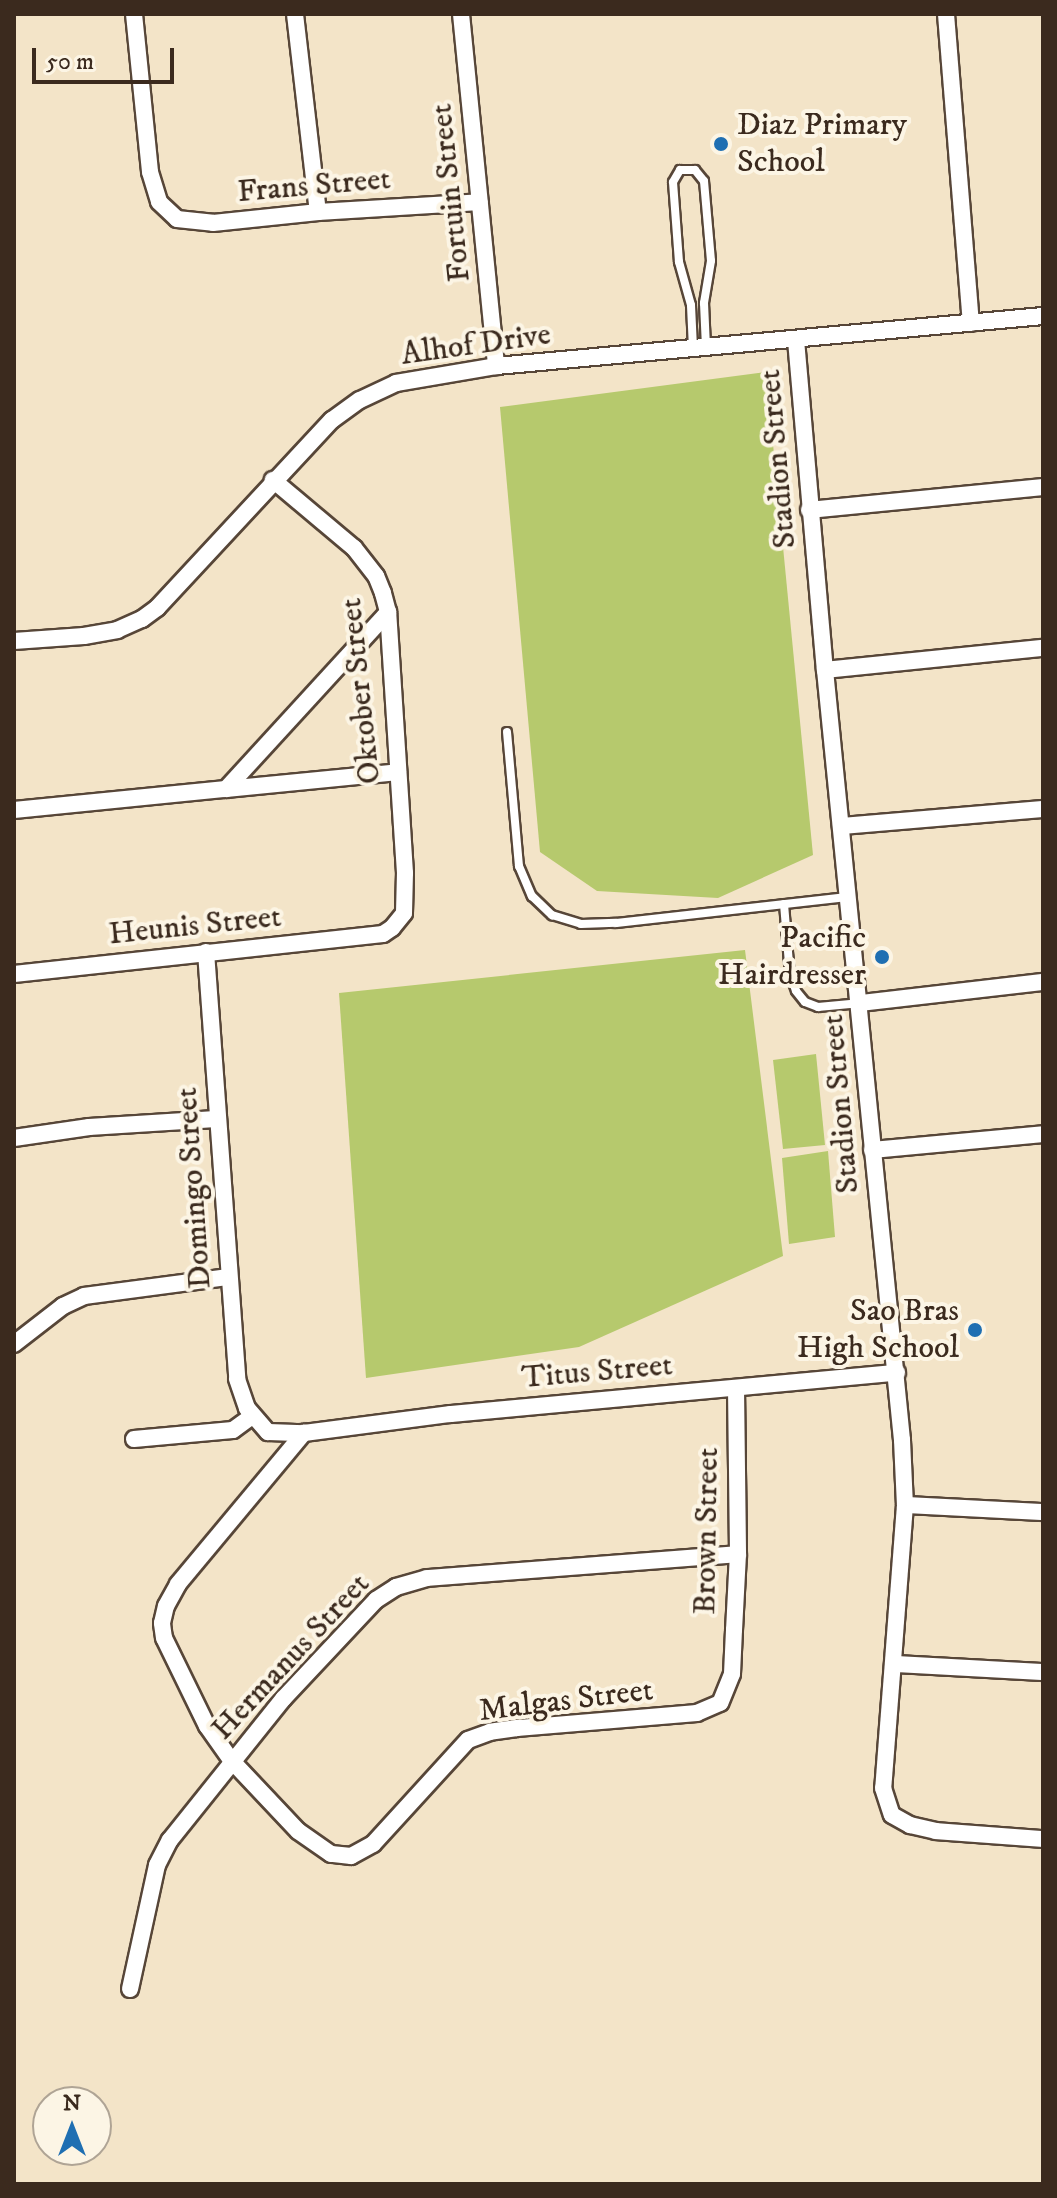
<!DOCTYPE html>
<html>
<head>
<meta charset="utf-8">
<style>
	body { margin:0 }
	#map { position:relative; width:1057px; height:2198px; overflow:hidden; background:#f3e4c8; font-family:"IM FELL DW Pica",serif }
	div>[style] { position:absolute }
	.green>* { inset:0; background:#b6c96d }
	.roads { filter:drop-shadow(2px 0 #574638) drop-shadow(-2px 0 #574638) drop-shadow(0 2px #574638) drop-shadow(0 -2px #574638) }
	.lane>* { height:8px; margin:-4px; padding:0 4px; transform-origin:4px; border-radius:4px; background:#fff }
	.street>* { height:16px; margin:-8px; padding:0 8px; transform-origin:8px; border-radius:8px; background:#fff }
	.dots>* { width:22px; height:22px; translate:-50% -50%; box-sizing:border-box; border:4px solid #fcf5e5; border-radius:50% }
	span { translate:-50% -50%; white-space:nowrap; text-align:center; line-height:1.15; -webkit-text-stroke:8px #fcf5e5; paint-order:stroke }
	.poi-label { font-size:32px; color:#3b2a1e }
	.left { translate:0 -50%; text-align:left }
	.right { translate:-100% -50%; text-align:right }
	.street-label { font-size:32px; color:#3b2a1e }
	.frame { position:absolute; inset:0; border:16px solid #3b2a1e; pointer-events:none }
	.north { position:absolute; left:32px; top:2086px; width:80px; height:80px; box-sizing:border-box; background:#fcf5e5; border:2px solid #afa495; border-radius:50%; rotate:0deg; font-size:22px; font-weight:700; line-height:32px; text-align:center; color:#3b2a1e }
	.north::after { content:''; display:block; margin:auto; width:28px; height:36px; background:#1f6fb2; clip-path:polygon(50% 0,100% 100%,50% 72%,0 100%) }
	.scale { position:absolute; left:32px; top:48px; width:142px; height:36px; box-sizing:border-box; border:4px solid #3b2a1e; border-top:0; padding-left:10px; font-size:24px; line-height:28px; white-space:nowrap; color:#3b2a1e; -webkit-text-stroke:6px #fcf5e5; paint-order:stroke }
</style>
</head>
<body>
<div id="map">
	<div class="green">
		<i style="clip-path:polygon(766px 372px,813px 855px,718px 898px,597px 891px,540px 852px,500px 407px)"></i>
		<i style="clip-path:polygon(745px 950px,783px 1256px,579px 1347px,366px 1378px,339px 993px)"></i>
		<i style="clip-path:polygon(816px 1054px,825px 1145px,783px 1149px,773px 1060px)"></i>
		<i style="clip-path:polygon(828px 1151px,835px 1237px,789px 1244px,782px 1158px)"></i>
	</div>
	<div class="roads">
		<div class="lane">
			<i style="left:693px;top:348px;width:43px;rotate:-92.7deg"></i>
			<i style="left:691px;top:305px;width:45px;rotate:-105.6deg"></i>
			<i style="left:679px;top:262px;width:80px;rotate:-94.3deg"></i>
			<i style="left:673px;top:182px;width:14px;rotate:-60deg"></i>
			<i style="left:680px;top:170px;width:15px"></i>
			<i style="left:695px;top:170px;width:14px;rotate:51deg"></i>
			<i style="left:704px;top:181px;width:80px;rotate:85deg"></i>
			<i style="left:711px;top:261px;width:43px;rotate:99.5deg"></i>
			<i style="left:704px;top:303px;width:44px;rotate:87.4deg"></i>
			<i style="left:507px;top:732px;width:135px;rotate:84.9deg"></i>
			<i style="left:519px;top:866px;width:33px;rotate:67deg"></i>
			<i style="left:532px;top:896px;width:28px;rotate:44deg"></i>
			<i style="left:552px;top:915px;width:30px;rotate:17deg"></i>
			<i style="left:581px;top:924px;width:35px;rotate:-2deg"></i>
			<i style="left:616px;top:923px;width:233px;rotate:-6.4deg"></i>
			<i style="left:784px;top:904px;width:71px;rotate:85.2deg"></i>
			<i style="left:790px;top:975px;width:17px;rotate:69deg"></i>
			<i style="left:796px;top:991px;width:14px;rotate:51deg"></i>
			<i style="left:805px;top:1002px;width:14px;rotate:21deg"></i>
			<i style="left:818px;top:1007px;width:43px;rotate:-5.3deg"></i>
		</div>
		<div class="street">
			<i style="left:134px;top:14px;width:159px;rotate:84.2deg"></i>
			<i style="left:150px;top:172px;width:31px;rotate:73deg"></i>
			<i style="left:159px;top:202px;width:25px;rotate:43deg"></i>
			<i style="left:177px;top:219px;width:36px;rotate:6deg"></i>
			<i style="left:213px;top:223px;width:106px;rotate:-6deg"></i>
			<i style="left:318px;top:212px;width:162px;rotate:-3.5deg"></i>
			<i style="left:295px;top:14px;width:199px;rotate:83.4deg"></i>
			<i style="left:461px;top:14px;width:354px;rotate:84.3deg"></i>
			<i style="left:946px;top:14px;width:310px;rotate:85.4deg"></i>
			<i style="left:796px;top:340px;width:331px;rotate:85deg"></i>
			<i style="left:825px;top:670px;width:774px;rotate:84.29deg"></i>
			<i style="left:902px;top:1440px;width:65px;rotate:87.4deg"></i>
			<i style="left:905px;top:1505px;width:284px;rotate:94.4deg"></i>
			<i style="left:883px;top:1788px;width:28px;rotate:72deg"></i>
			<i style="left:892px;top:1815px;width:21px;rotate:29deg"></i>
			<i style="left:910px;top:1825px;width:27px;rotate:13deg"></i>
			<i style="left:936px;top:1831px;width:107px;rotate:4.3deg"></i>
			<i style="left:809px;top:510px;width:235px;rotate:-5.6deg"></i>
			<i style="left:14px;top:641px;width:70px;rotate:-4.1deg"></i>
			<i style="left:84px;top:636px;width:34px;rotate:-10deg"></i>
			<i style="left:117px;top:630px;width:27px;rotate:-24deg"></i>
			<i style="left:142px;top:619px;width:19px;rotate:-36deg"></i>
			<i style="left:157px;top:608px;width:257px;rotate:-47.1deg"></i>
			<i style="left:332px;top:420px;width:34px;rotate:-36deg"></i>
			<i style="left:360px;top:400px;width:40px;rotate:-25deg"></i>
			<i style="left:396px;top:383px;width:101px;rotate:-9.6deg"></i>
			<i style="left:496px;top:366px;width:549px;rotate:-5.22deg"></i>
			<i style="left:825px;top:670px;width:219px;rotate:-5.8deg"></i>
			<i style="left:226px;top:789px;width:173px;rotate:-5.6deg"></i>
			<i style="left:14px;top:810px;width:213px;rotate:-5.7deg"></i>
			<i style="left:226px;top:789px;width:240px;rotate:-47.5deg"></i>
			<i style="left:841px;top:826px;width:203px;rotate:-4.8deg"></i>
			<i style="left:206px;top:952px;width:428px;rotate:85.8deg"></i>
			<i style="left:237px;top:1379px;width:31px;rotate:71deg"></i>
			<i style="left:247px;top:1408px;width:32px;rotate:49deg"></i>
			<i style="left:268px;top:1432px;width:36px;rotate:2deg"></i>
			<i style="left:14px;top:974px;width:371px;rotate:-6.2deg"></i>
			<i style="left:383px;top:934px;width:11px;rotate:-34deg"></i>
			<i style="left:392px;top:928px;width:19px;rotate:-51deg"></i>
			<i style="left:404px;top:913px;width:40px;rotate:-88.6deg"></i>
			<i style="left:405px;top:873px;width:262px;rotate:-93.7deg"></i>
			<i style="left:388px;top:612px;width:20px;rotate:-105deg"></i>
			<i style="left:383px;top:593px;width:18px;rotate:-112deg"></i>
			<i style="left:376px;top:576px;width:36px;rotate:-128deg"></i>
			<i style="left:354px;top:548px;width:106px;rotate:-140deg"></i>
			<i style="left:861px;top:1003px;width:183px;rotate:-6.6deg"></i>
			<i style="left:14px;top:1138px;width:76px;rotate:-8.3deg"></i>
			<i style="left:89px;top:1127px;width:127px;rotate:-3.6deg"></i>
			<i style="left:872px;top:1150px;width:172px;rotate:-5.3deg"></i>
			<i style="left:14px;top:1344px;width:62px;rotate:-37.8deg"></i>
			<i style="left:63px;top:1306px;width:23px;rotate:-25deg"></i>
			<i style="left:84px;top:1296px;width:146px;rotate:-7.5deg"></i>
			<i style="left:736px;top:1388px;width:166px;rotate:89.3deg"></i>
			<i style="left:738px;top:1554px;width:76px;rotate:93deg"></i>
			<i style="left:734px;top:1630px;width:44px;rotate:92.6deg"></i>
			<i style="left:732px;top:1674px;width:31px;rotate:112deg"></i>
			<i style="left:720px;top:1703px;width:25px;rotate:157deg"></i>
			<i style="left:697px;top:1713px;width:181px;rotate:175.2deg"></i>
			<i style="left:517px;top:1728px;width:27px;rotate:172deg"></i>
			<i style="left:490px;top:1732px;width:23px;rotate:160deg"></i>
			<i style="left:468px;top:1740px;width:141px;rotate:132.4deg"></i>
			<i style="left:373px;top:1844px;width:25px;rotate:151deg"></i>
			<i style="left:351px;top:1856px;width:20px;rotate:-174deg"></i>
			<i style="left:331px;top:1854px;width:40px;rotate:-145.1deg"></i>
			<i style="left:298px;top:1831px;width:98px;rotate:-133.3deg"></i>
			<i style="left:231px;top:1760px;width:42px;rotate:-125.2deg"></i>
			<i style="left:207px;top:1726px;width:98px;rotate:-116deg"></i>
			<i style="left:164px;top:1638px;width:15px;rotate:-98deg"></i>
			<i style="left:162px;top:1623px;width:17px;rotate:-77deg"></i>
			<i style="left:166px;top:1606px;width:25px;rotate:-61deg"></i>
			<i style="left:178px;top:1584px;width:197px;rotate:-50.2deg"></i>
			<i style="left:304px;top:1433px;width:148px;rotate:-7.4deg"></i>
			<i style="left:451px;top:1414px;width:448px;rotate:-5.3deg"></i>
			<i style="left:134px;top:1439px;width:99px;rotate:-5.2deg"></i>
			<i style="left:233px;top:1430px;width:24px;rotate:-36deg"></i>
			<i style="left:905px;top:1505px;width:138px;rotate:2.9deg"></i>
			<i style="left:895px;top:1664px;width:148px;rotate:3.1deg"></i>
			<i style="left:130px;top:1989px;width:127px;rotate:-77.7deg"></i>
			<i style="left:157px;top:1865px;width:28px;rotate:-63deg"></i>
			<i style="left:170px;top:1840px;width:181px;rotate:-51.3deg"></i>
			<i style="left:283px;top:1699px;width:136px;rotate:-46.8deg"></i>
			<i style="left:376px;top:1600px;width:24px;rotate:-33deg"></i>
			<i style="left:396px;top:1587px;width:32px;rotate:-16deg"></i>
			<i style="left:427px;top:1578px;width:312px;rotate:-4.4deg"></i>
		</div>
	</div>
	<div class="dots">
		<i style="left:721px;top:144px;background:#1f6fb2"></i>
		<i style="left:882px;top:957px;background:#1f6fb2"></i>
		<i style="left:975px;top:1330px;background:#1f6fb2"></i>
	</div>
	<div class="poi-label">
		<span class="left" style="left:737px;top:144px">Diaz Primary<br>School</span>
		<span class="right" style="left:866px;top:957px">Pacific<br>Hairdresser</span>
		<span class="right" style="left:959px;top:1330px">Sao Bras<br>High School</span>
	</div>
	<div class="street-label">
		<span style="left:314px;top:186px;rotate:-5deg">Frans Street</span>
		<span style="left:451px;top:193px;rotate:-96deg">Fortuin Street</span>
		<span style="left:476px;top:345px;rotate:-8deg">Alhof Drive</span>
		<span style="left:778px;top:459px;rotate:-95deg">Stadion Street</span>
		<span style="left:361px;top:691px;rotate:-96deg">Oktober Street</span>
		<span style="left:195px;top:926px;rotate:-6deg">Heunis Street</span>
		<span style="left:841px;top:1104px;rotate:-95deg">Stadion Street</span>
		<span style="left:194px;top:1188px;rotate:-94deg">Domingo Street</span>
		<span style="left:597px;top:1372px;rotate:-5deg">Titus Street</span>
		<span style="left:707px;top:1531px;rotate:-89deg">Brown Street</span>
		<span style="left:291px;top:1657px;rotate:-47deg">Hermanus Street</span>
		<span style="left:566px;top:1701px;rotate:-7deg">Malgas Street</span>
	</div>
	<div class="frame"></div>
	<div class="north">N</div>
	<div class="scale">50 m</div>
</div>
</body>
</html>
